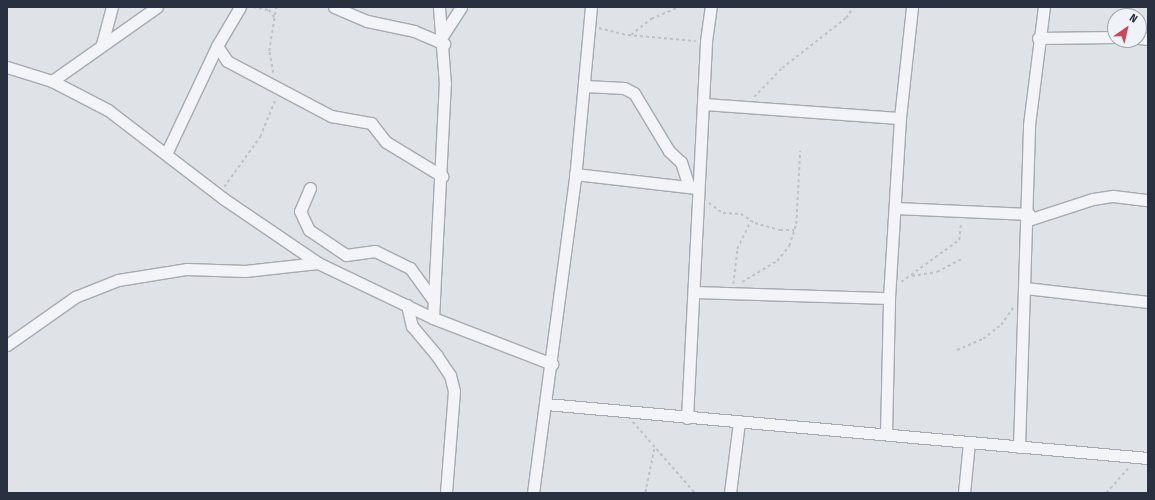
<!DOCTYPE html>
<html>
<head>
<meta charset="utf-8">
<style>
	body { margin:0 }
	#map { position:relative; width:1155px; height:500px; overflow:hidden; background:#dfe3e8; font-family:"Fira Sans Condensed",sans-serif }
	div>[style] { position:absolute }
	.path>* { height:1.5px; margin-top:-0.75px; transform-origin:0; background:repeating-linear-gradient(90deg,#bec1c7 0 3px,transparent 0 6px) }
	.roads { filter:drop-shadow(1px 0 #a5aab2) drop-shadow(-1px 0 #a5aab2) drop-shadow(0 1px #a5aab2) drop-shadow(0 -1px #a5aab2) }
	.minor>* { height:11px; margin:-5.5px; padding:0 5.5px; transform-origin:5.5px; border-radius:5.5px; background:#f2f4f7 }
	span { translate:-50% -50%; white-space:nowrap; text-align:center; line-height:1.15; -webkit-text-stroke:4px #eff2f6; paint-order:stroke }
	.frame { position:absolute; inset:0; border:8px solid #29303f; pointer-events:none }
	.north { position:absolute; left:1107px; top:8px; width:40px; height:40px; box-sizing:border-box; background:#eff2f6; border:1px solid #a0a4ad; border-radius:50%; rotate:34deg; font-size:11px; font-weight:700; line-height:16px; text-align:center; color:#29303f }
	.north::after { content:''; display:block; margin:auto; width:14px; height:18px; background:#cb4757; clip-path:polygon(50% 0,100% 100%,50% 72%,0 100%) }
</style>
</head>
<body>
<div id="map">
	<div class="path">
		<i style="left:253px;top:7px;width:16px;rotate:11deg"></i>
		<i style="left:269px;top:10px;width:10px;rotate:53deg"></i>
		<i style="left:599px;top:28px;width:30px;rotate:14deg"></i>
		<i style="left:628px;top:35px;width:68px;rotate:5deg"></i>
		<i style="left:631px;top:35px;width:26px;rotate:-39deg"></i>
		<i style="left:651px;top:19px;width:30px;rotate:-23deg"></i>
		<i style="left:273px;top:73px;width:22px;rotate:-100deg"></i>
		<i style="left:269px;top:51px;width:45px;rotate:-81deg"></i>
		<i style="left:754px;top:97px;width:40px;rotate:-46deg"></i>
		<i style="left:782px;top:68px;width:81px;rotate:-38deg"></i>
		<i style="left:846px;top:18px;width:14px;rotate:-54deg"></i>
		<i style="left:224px;top:187px;width:62px;rotate:-54.2deg"></i>
		<i style="left:260px;top:137px;width:42px;rotate:-67.7deg"></i>
		<i style="left:709px;top:203px;width:17px;rotate:36deg"></i>
		<i style="left:723px;top:213px;width:18px;rotate:3deg"></i>
		<i style="left:741px;top:214px;width:17px;rotate:33deg"></i>
		<i style="left:755px;top:223px;width:26px;rotate:16deg"></i>
		<i style="left:780px;top:230px;width:14px"></i>
		<i style="left:912px;top:276px;width:25px;rotate:-9deg"></i>
		<i style="left:937px;top:272px;width:27px;rotate:-28deg"></i>
		<i style="left:742px;top:282px;width:41px;rotate:-31deg"></i>
		<i style="left:777px;top:261px;width:19px;rotate:-51deg"></i>
		<i style="left:789px;top:246px;width:23px;rotate:-72deg"></i>
		<i style="left:796px;top:224px;width:73px;rotate:-86.9deg"></i>
		<i style="left:901px;top:282px;width:72px;rotate:-35.9deg"></i>
		<i style="left:959px;top:240px;width:18px;rotate:-84deg"></i>
		<i style="left:733px;top:284px;width:35px;rotate:-83deg"></i>
		<i style="left:737px;top:249px;width:32px;rotate:-64deg"></i>
		<i style="left:957px;top:350px;width:28px;rotate:-23deg"></i>
		<i style="left:983px;top:339px;width:23px;rotate:-38deg"></i>
		<i style="left:1001px;top:325px;width:21px;rotate:-55deg"></i>
		<i style="left:633px;top:422px;width:94px;rotate:48.9deg"></i>
		<i style="left:646px;top:489px;width:4px;rotate:76deg"></i>
		<i style="left:645px;top:493px;width:45px;rotate:-78.4deg"></i>
		<i style="left:1106px;top:493px;width:36px;rotate:-48deg"></i>
	</div>
	<div class="roads">
		<div class="minor">
			<i style="left:334px;top:7px;width:36px;rotate:23deg"></i>
			<i style="left:367px;top:21px;width:48px;rotate:12deg"></i>
			<i style="left:414px;top:31px;width:33px;rotate:23deg"></i>
			<i style="left:443px;top:35px;width:33px;rotate:-57deg"></i>
			<i style="left:1038px;top:38px;width:77px;rotate:-0.7deg"></i>
			<i style="left:1139px;top:38px;width:9px;rotate:6deg"></i>
			<i style="left:102px;top:44px;width:38px;rotate:-75deg"></i>
			<i style="left:217px;top:46px;width:18px;rotate:56deg"></i>
			<i style="left:227px;top:61px;width:118px;rotate:27.9deg"></i>
			<i style="left:331px;top:116px;width:41px;rotate:9.9deg"></i>
			<i style="left:371px;top:123px;width:24px;rotate:52deg"></i>
			<i style="left:386px;top:142px;width:66px;rotate:31.3deg"></i>
			<i style="left:7px;top:67px;width:47px;rotate:17.3deg"></i>
			<i style="left:52px;top:81px;width:63px;rotate:27.4deg"></i>
			<i style="left:108px;top:110px;width:146px;rotate:37.5deg"></i>
			<i style="left:224px;top:199px;width:114px;rotate:34.2deg"></i>
			<i style="left:318px;top:263px;width:127px;rotate:25.6deg"></i>
			<i style="left:433px;top:318px;width:128px;rotate:21.1deg"></i>
			<i style="left:52px;top:81px;width:128px;rotate:-35.2deg"></i>
			<i style="left:585px;top:86px;width:39px;rotate:3deg"></i>
			<i style="left:624px;top:88px;width:11px;rotate:27deg"></i>
			<i style="left:634px;top:93px;width:68px;rotate:58.9deg"></i>
			<i style="left:669px;top:151px;width:16px;rotate:43deg"></i>
			<i style="left:681px;top:162px;width:26px;rotate:72deg"></i>
			<i style="left:703px;top:104px;width:197px;rotate:4.1deg"></i>
			<i style="left:166px;top:154px;width:119px;rotate:-64.7deg"></i>
			<i style="left:217px;top:46px;width:45px;rotate:-59.5deg"></i>
			<i style="left:575px;top:174px;width:122px;rotate:6.6deg"></i>
			<i style="left:310px;top:188px;width:25px;rotate:113deg"></i>
			<i style="left:300px;top:211px;width:21px;rotate:65deg"></i>
			<i style="left:309px;top:230px;width:45px;rotate:34deg"></i>
			<i style="left:346px;top:255px;width:29px;rotate:-8deg"></i>
			<i style="left:375px;top:251px;width:39px;rotate:26deg"></i>
			<i style="left:410px;top:268px;width:41px;rotate:54deg"></i>
			<i style="left:895px;top:208px;width:134px;rotate:2.6deg"></i>
			<i style="left:1028px;top:220px;width:68px;rotate:-17.9deg"></i>
			<i style="left:1093px;top:199px;width:20px;rotate:-9deg"></i>
			<i style="left:1113px;top:196px;width:35px;rotate:7deg"></i>
			<i style="left:1025px;top:288px;width:124px;rotate:6.5deg"></i>
			<i style="left:694px;top:292px;width:195px;rotate:1.8deg"></i>
			<i style="left:407px;top:305px;width:22px;rotate:77deg"></i>
			<i style="left:412px;top:326px;width:39px;rotate:50deg"></i>
			<i style="left:437px;top:356px;width:23px;rotate:56deg"></i>
			<i style="left:450px;top:375px;width:16px;rotate:76deg"></i>
			<i style="left:454px;top:391px;width:102px;rotate:94.5deg"></i>
			<i style="left:433px;top:318px;width:234px;rotate:-87.1deg"></i>
			<i style="left:445px;top:84px;width:77px;rotate:-94.5deg"></i>
			<i style="left:7px;top:345px;width:83px;rotate:-35.2deg"></i>
			<i style="left:75px;top:297px;width:46px;rotate:-21.6deg"></i>
			<i style="left:118px;top:280px;width:70px;rotate:-9.1deg"></i>
			<i style="left:187px;top:269px;width:58px;rotate:2deg"></i>
			<i style="left:245px;top:271px;width:73px;rotate:-6.3deg"></i>
			<i style="left:546px;top:404px;width:604px;rotate:5.13deg"></i>
			<i style="left:687px;top:418px;width:377px;rotate:-87.1deg"></i>
			<i style="left:706px;top:41px;width:34px;rotate:-82deg"></i>
			<i style="left:886px;top:434px;width:136px;rotate:-88.7deg"></i>
			<i style="left:889px;top:298px;width:180px;rotate:-86.5deg"></i>
			<i style="left:900px;top:118px;width:112px;rotate:-83.8deg"></i>
			<i style="left:1019px;top:447px;width:322px;rotate:-88.2deg"></i>
			<i style="left:1029px;top:125px;width:119px;rotate:-82.8deg"></i>
			<i style="left:533px;top:493px;width:317px;rotate:-82.4deg"></i>
			<i style="left:575px;top:179px;width:173px;rotate:-84.7deg"></i>
			<i style="left:730px;top:493px;width:72px;rotate:-82.8deg"></i>
			<i style="left:964px;top:493px;width:51px;rotate:-84.4deg"></i>
		</div>
	</div>
	<div class="frame"></div>
	<div class="north">N</div>
</div>
</body>
</html>
